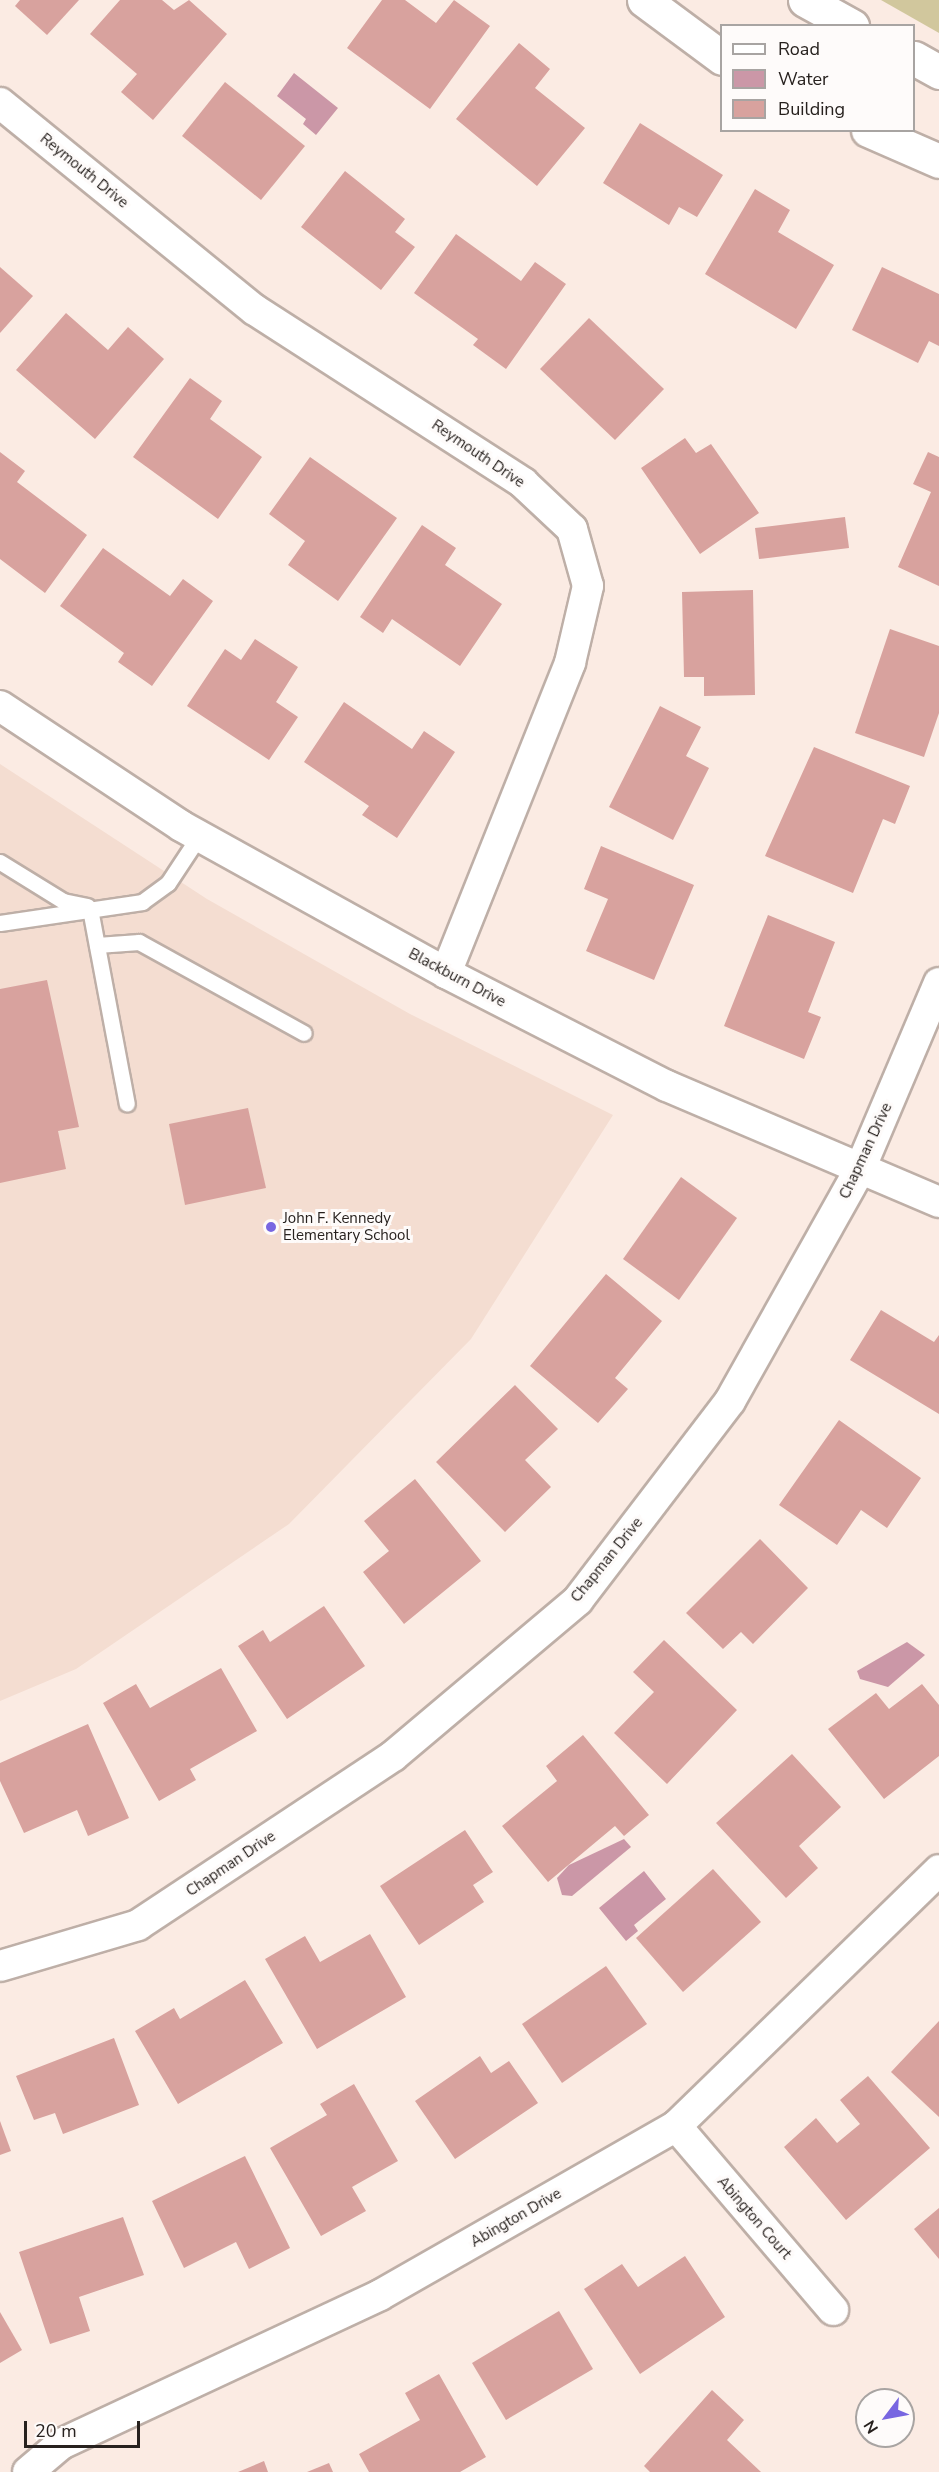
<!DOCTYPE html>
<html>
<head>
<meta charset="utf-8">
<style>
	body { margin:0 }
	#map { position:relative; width:939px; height:2472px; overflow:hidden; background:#fbebe3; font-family:"Nunito Sans",sans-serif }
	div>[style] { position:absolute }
	.built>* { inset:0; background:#f4ddd1 }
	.green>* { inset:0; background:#d1c79d }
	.water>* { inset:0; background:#cb97a7 }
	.building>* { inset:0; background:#d8a29e }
	.roads { filter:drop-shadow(2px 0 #beafa7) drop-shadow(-2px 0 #beafa7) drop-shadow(0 2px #beafa7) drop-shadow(0 -2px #beafa7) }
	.service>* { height:15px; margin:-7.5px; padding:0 7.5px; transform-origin:7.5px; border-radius:7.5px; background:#fff }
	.minor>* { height:30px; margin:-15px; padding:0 15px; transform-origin:15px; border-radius:15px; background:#fff }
	.secondary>* { height:33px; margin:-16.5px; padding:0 16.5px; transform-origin:16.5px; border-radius:16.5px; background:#fff }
	.dots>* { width:16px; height:16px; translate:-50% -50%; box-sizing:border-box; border:3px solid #fefbfa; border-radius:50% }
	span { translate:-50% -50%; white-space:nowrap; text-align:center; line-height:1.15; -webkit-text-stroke:6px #fefbfa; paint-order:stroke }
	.street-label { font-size:15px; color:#27211e }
	.poi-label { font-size:15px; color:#27211e }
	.left { translate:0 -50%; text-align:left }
	.legend { position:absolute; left:720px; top:24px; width:195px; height:108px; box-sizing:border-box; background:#fefbfa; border:2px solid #a8a4a2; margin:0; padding:8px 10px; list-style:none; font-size:18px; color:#27211e }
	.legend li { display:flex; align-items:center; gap:12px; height:30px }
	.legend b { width:30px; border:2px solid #a8a4a2 }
	.north { position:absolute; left:855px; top:2388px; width:60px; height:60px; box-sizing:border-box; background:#fefbfa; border:2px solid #a8a4a2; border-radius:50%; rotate:238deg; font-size:16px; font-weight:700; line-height:24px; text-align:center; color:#27211e }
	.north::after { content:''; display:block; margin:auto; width:21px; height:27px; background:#7866e1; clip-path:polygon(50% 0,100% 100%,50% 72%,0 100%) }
	.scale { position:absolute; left:24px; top:2421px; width:116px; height:27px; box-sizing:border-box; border:3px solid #27211e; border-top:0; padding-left:8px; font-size:18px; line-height:21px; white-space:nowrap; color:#27211e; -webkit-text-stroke:4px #fefbfa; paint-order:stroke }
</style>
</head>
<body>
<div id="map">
	<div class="built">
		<i style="clip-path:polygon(0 764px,207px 899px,410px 1014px,613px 1115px,471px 1339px,289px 1524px,76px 1669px,0 1701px)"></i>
	</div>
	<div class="green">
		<i style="clip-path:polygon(881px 0,939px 0,939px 33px)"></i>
	</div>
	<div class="water">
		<i style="clip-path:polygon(294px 73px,338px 108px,316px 135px,303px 124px,306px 119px,277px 96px)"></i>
		<i style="clip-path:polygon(907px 1642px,925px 1655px,888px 1687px,860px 1679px,857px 1671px)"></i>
		<i style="clip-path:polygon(624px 1839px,631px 1847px,572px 1896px,562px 1895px,557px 1878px,569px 1865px)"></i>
		<i style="clip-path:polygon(644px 1871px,666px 1899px,634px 1925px,638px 1931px,626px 1941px,599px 1908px)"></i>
	</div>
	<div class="building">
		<i style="clip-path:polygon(20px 0,79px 0,47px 35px,15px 6px)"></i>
		<i style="clip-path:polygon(120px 0,162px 0,174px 10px,189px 0,227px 34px,153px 120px,121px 92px,137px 74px,90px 34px)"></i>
		<i style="clip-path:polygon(382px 0,405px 0,436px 23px,454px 0,490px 26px,430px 109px,347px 48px)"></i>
		<i style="clip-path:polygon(519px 43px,550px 69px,535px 88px,585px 128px,537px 186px,456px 119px)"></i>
		<i style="clip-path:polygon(225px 82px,305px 146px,261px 200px,182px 136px)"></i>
		<i style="clip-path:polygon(640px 123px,723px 175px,697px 217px,679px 207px,669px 225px,603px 183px)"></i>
		<i style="clip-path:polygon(345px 171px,405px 219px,395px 232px,415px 247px,381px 290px,301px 227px)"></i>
		<i style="clip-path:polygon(755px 189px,790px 210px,778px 232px,834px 265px,796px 329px,705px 274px)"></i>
		<i style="clip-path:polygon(456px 234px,521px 281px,535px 262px,566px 284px,506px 369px,473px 345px,478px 339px,414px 293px)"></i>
		<i style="clip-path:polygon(0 267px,33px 296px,0 333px)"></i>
		<i style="clip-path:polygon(882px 267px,939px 294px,939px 346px,929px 341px,918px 363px,852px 330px)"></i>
		<i style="clip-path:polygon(66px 313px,108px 350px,128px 327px,164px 359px,95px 439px,16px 370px)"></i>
		<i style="clip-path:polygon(589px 318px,664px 389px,615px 440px,540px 369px)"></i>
		<i style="clip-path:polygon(190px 378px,222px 401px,210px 419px,262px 457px,218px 519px,133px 457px)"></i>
		<i style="clip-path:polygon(685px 438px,696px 453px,711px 444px,759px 513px,700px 554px,641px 468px)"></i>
		<i style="clip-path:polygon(0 452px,25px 471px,17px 482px,87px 535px,45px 593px,0 559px)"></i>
		<i style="clip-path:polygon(928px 452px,939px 457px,939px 586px,898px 567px,931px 492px,913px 484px)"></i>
		<i style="clip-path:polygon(310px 457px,397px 518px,338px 601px,288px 565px,305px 541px,269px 514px)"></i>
		<i style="clip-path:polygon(845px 517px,849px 548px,759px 559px,755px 528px)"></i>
		<i style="clip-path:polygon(422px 525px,456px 548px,445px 565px,502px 604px,460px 666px,392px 619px,383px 633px,360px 617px)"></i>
		<i style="clip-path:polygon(103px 548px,170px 596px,183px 579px,213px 601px,152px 686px,118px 662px,124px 653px,60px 606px)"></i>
		<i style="clip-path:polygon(753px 590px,755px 695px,704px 696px,704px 677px,684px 677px,682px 592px)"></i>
		<i style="clip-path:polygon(890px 629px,939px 646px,939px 713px,924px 757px,855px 733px)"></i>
		<i style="clip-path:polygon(255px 639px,298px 667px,276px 702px,298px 717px,269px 760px,187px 706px,225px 649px,241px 660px)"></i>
		<i style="clip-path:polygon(344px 702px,412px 749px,424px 731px,455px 752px,397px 838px,362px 815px,369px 806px,304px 762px)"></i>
		<i style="clip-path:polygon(660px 706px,701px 727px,686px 756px,709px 768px,673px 840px,609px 807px)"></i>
		<i style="clip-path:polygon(814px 747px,910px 786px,895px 824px,883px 819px,853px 893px,765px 856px)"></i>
		<i style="clip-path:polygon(601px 846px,694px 885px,654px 980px,586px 951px,608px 899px,584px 889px)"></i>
		<i style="clip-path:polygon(768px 915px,835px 942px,808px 1012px,821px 1017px,804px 1059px,724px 1026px)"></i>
		<i style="clip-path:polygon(47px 980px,79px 1127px,58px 1131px,66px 1169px,0 1183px,0 989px)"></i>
		<i style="clip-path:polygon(248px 1108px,266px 1188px,185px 1205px,169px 1124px)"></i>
		<i style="clip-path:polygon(681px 1177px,737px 1218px,679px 1300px,623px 1259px)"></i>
		<i style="clip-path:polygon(606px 1274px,662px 1321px,615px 1378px,628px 1389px,598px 1423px,530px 1366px)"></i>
		<i style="clip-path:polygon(881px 1310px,934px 1342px,939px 1335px,939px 1414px,850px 1360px)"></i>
		<i style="clip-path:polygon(515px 1385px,558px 1429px,525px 1460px,551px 1487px,505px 1532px,436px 1462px)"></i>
		<i style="clip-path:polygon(839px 1420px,921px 1478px,887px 1528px,861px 1510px,837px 1545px,779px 1505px)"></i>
		<i style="clip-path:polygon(415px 1479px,481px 1561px,404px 1624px,363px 1572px,389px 1551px,364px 1521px)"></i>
		<i style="clip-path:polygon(760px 1539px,808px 1588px,753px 1644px,741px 1632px,723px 1649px,686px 1613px)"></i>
		<i style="clip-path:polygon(324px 1606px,365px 1666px,287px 1719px,238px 1646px,263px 1630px,270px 1642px)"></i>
		<i style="clip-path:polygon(664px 1640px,737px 1710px,667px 1784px,614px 1733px,654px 1692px,633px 1672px)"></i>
		<i style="clip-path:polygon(221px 1668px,257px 1731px,190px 1769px,196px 1780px,159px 1801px,103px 1703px,136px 1684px,150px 1708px)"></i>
		<i style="clip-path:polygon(922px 1684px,939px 1705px,939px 1756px,884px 1799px,828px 1729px,876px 1693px,889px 1709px)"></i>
		<i style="clip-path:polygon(88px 1724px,129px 1818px,88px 1836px,77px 1810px,24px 1833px,0 1781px,0 1763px)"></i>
		<i style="clip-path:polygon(583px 1735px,649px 1815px,624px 1836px,615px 1826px,548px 1882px,502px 1826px,557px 1781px,546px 1766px)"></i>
		<i style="clip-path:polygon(792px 1754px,841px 1807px,799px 1846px,818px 1868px,786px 1898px,716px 1823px)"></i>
		<i style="clip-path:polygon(465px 1830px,493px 1872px,473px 1885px,484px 1902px,419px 1945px,380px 1886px)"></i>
		<i style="clip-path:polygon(713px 1869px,761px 1922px,683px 1992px,636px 1938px)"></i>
		<i style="clip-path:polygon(370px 1934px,406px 1997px,317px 2049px,265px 1959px,305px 1936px,320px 1962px)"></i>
		<i style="clip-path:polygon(606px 1966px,647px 2024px,562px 2083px,522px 2024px)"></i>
		<i style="clip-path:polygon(245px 1980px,283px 2043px,178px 2104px,135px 2031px,174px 2008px,180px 2019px)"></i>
		<i style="clip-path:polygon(939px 2021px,939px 2117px,891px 2072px)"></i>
		<i style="clip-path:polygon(114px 2038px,139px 2105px,63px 2134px,55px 2113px,34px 2120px,16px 2076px)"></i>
		<i style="clip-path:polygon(480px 2056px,491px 2073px,509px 2061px,538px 2103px,455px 2159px,415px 2101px)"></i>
		<i style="clip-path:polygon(868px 2076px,930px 2148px,846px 2220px,784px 2147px,816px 2118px,837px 2143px,860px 2124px,840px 2100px)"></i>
		<i style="clip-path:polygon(354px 2084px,398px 2161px,352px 2187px,366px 2211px,321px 2236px,270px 2148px,327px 2115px,320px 2104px)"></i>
		<i style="clip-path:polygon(0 2121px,11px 2151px,0 2155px)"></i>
		<i style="clip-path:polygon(245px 2156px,290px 2248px,249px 2269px,236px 2242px,184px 2268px,152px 2201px)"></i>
		<i style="clip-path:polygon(939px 2208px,939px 2259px,914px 2229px)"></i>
		<i style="clip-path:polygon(123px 2217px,144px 2275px,79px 2297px,90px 2331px,50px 2344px,19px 2252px)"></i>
		<i style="clip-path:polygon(685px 2256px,725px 2317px,640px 2374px,584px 2289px,622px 2264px,638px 2287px)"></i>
		<i style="clip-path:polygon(559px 2311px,593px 2369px,506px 2420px,472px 2363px)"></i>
		<i style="clip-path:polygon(0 2312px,22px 2350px,0 2363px)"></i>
		<i style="clip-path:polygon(439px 2374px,486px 2457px,460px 2472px,369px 2472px,359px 2454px,420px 2420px,405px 2393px)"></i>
		<i style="clip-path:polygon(712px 2390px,744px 2420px,727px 2440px,761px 2472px,650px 2472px,644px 2466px)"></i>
		<i style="clip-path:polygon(264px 2461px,268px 2472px,238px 2472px)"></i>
		<i style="clip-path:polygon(329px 2463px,333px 2472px,307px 2472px)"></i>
	</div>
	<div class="roads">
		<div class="service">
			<i style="left:0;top:862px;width:74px;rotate:31.8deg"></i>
			<i style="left:63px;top:901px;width:25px;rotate:12deg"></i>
			<i style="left:90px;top:909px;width:198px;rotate:79.3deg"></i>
			<i style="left:0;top:923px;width:144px;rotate:-8.4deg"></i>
			<i style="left:142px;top:902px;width:32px;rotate:-36deg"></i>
			<i style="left:168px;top:883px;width:56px;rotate:-56.6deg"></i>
			<i style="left:97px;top:945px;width:42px;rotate:-4.1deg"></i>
			<i style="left:139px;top:942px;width:188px;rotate:28.9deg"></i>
		</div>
		<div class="minor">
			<i style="left:0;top:103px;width:328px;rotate:39.1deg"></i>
			<i style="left:255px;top:310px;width:319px;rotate:32.8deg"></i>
			<i style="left:523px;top:483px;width:67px;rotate:43.2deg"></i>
			<i style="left:572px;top:529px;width:59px;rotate:74.3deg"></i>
			<i style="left:588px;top:586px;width:79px;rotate:103.2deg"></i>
			<i style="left:570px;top:663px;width:334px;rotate:111.8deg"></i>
			<i style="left:0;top:706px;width:217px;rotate:33.5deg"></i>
			<i style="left:181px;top:826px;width:303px;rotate:29deg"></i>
			<i style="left:446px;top:973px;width:248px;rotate:27.1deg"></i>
			<i style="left:667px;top:1086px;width:296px;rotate:23.1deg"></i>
			<i style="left:0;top:1966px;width:144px;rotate:-16.5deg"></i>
			<i style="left:138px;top:1925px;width:306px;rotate:-33.5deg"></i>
			<i style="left:393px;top:1756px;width:242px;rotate:-40.1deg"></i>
			<i style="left:578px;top:1600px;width:250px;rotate:-52.6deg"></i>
			<i style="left:730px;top:1401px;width:266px;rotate:-60.7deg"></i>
			<i style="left:860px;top:1169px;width:202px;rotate:-67deg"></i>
			<i style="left:676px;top:2126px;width:242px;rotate:49.5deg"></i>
			<i style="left:28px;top:2472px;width:43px;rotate:-40.3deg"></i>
			<i style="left:61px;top:2444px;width:352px;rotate:-25deg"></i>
			<i style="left:380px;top:2295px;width:341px;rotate:-29.7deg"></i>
			<i style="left:676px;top:2126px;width:367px;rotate:-44.2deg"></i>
		</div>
		<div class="secondary">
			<i style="left:644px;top:0;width:97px;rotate:36.6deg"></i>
			<i style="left:805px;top:0;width:54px;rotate:29deg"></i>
			<i style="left:914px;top:58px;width:29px;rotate:29deg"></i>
			<i style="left:868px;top:130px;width:77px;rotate:23.6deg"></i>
		</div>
	</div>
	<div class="dots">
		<i style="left:271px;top:1227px;background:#7866e1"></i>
	</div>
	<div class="street-label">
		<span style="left:84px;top:171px;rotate:39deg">Reymouth Drive</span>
		<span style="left:478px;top:454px;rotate:34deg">Reymouth Drive</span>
		<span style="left:457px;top:978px;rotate:28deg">Blackburn Drive</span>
		<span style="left:866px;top:1151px;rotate:-65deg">Chapman Drive</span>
		<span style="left:607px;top:1560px;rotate:-51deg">Chapman Drive</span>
		<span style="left:231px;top:1864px;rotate:-34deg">Chapman Drive</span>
		<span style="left:516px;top:2218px;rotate:-30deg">Abington Drive</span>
		<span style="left:754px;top:2218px;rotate:49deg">Abington Court</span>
	</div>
	<div class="poi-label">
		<span class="left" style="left:283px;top:1227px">John F. Kennedy<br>Elementary School</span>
	</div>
	<ul class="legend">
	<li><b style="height:8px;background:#fff"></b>Road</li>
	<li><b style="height:16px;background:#cb97a7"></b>Water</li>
	<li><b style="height:16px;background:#d8a29e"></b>Building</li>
	</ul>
	<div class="north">N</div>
	<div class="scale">20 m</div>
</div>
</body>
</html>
